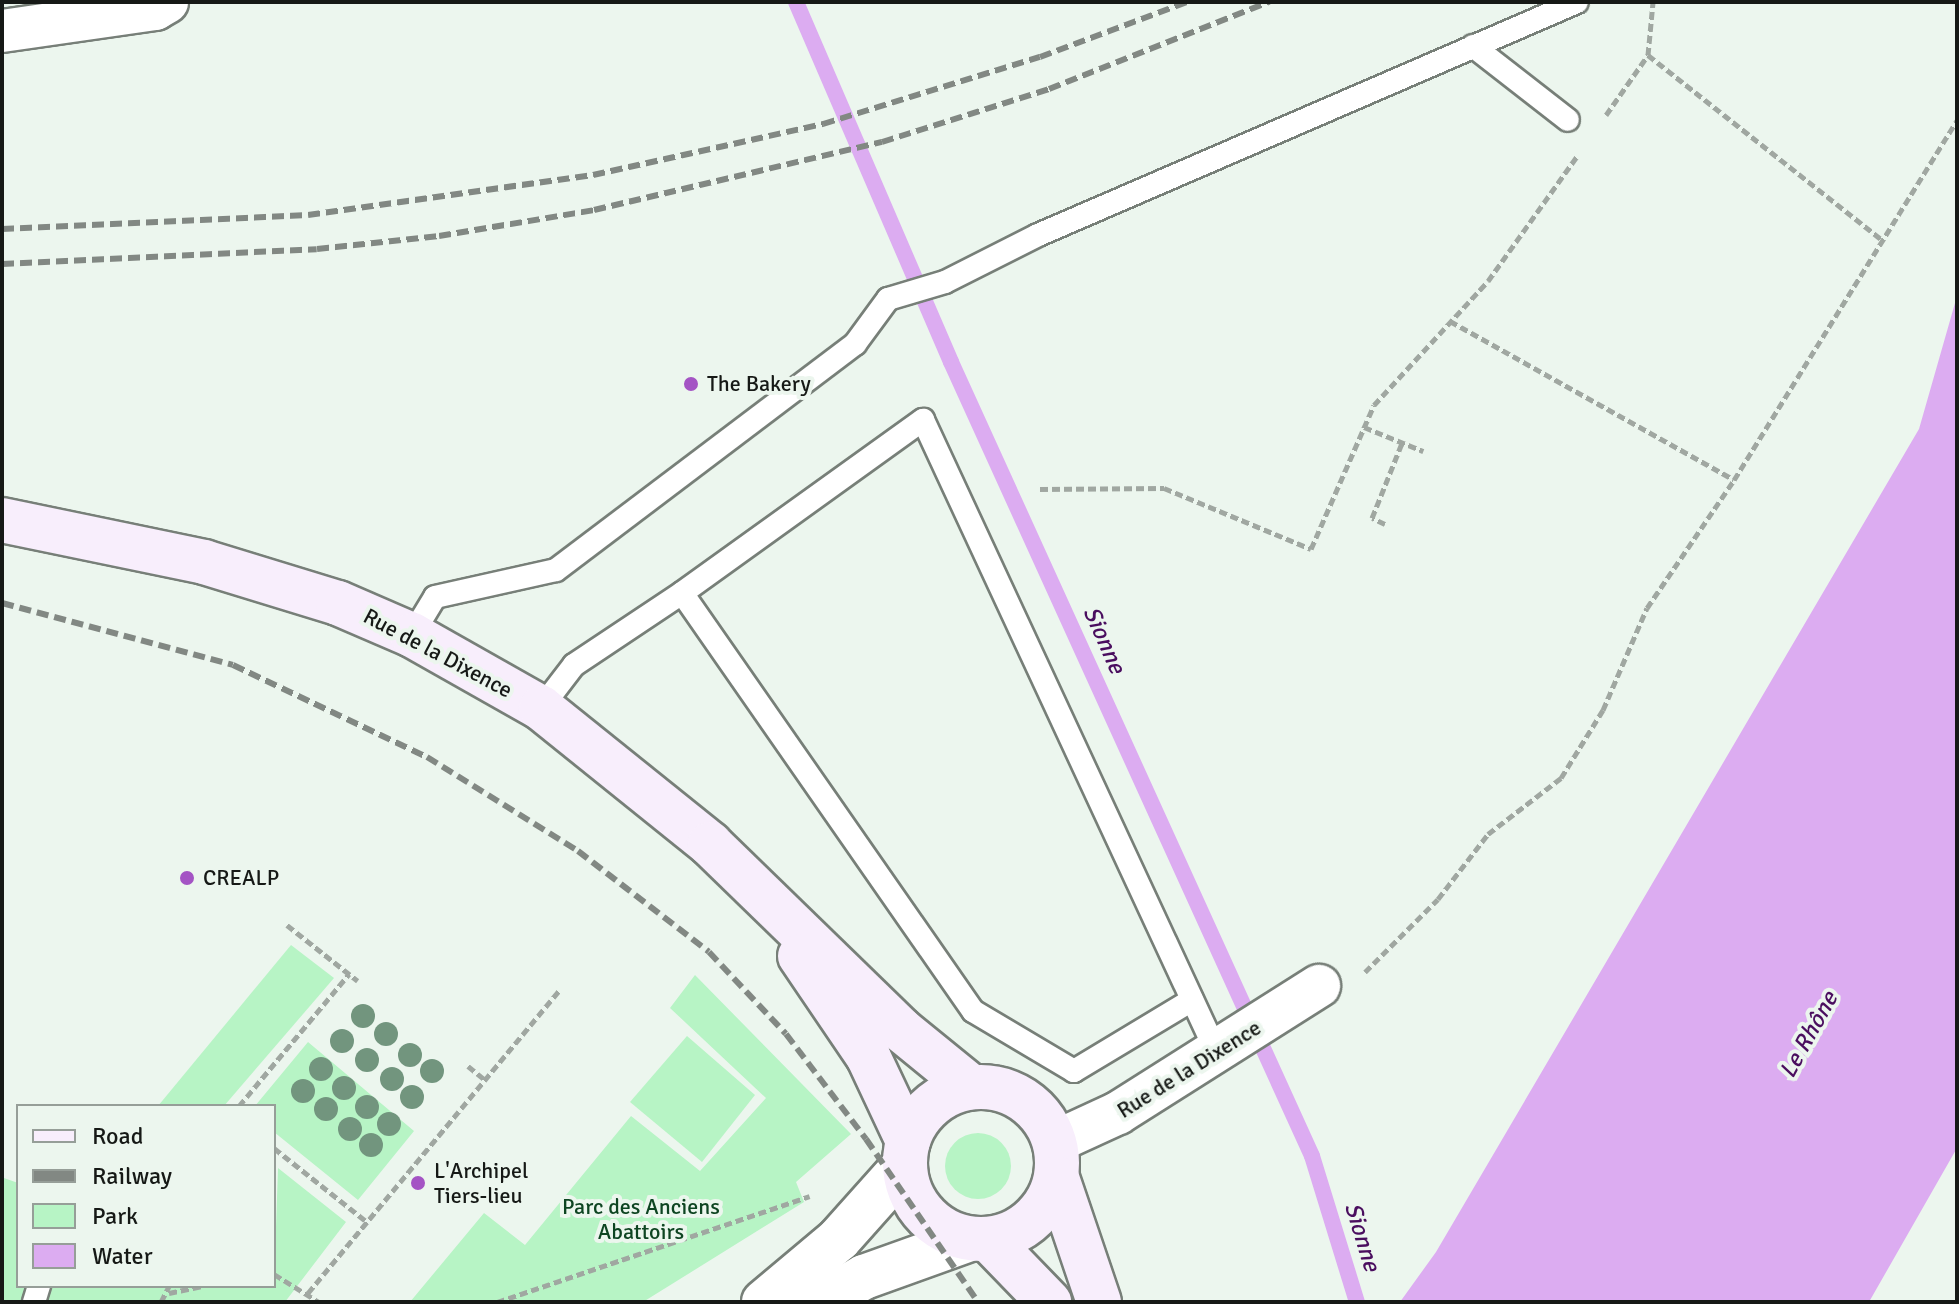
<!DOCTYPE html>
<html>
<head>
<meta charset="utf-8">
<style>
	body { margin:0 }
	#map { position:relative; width:1959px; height:1304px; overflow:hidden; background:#ecf6ee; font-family:Signika,sans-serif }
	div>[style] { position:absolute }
	.green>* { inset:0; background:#b7f4c5 }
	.round { border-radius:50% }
	.water>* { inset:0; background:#dcacf1 }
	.stream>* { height:16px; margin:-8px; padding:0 8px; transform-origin:8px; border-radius:8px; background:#dcacf1 }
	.path>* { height:5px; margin-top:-2.5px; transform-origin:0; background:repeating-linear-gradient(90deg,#a0a7a1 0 8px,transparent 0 12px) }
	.roads { filter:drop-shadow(2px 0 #777f78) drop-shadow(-2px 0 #777f78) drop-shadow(0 2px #777f78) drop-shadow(0 -2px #777f78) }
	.service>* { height:22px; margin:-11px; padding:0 11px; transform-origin:11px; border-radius:11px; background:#fff }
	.minor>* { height:42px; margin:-21px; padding:0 21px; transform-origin:21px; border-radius:21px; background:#fff }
	.tertiary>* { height:44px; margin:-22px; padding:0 22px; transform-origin:22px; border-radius:22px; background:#fff }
	.secondary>* { height:44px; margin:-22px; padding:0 22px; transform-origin:22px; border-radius:22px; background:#f8eefc }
	.secondary>.ring { margin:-22px; padding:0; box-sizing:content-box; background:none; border:44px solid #f8eefc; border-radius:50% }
	.rail>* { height:6px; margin-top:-3px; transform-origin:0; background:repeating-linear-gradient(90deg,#828883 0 12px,transparent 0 18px) }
	.trees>* { width:24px; height:24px; margin:-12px; border-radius:50%; background:#72957e }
	.dots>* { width:22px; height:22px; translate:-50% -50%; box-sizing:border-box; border:4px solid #ecf6ee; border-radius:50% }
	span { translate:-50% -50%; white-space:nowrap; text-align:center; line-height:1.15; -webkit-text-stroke:8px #ecf6ee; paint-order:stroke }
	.poi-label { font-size:22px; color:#161916 }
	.left { translate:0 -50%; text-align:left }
	.street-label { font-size:22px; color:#161916 }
	.park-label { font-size:22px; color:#0e4522 }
	.water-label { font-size:24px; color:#4a0e5f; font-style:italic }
	.frame { position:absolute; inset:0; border:4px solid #161916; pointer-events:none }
	.legend { position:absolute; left:16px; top:1104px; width:260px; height:184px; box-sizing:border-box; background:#ecf6ee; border:2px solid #969e98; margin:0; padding:10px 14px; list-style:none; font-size:24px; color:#161916 }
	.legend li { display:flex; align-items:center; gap:16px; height:40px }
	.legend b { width:40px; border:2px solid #969e98 }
</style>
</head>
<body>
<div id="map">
	<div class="green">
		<i style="clip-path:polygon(291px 945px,334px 978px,224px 1106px,158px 1106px)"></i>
		<i style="clip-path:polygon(695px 975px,851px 1134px,796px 1182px,804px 1202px,643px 1302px,410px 1302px,484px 1213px,525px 1245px,631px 1116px,700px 1171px,766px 1098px,670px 1008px)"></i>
		<i style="clip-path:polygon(687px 1036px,755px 1095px,702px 1162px,630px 1102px)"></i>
		<i style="clip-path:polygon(308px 1042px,414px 1131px,358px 1200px,274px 1132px,274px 1106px,255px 1106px)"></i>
		<i class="round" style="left:945px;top:1133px;width:66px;height:66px"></i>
		<i style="clip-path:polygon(278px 1168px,346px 1222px,285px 1302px,2px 1302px,4px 1178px,18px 1183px,18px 1286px,274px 1286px)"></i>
	</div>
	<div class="water">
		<i style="clip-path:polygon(1957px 296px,1957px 1148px,1869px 1302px,1400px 1302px,1436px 1252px,1919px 429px)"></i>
	</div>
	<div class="stream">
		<i style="left:796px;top:2px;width:392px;rotate:66.7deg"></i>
		<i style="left:951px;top:362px;width:872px;rotate:65.55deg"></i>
		<i style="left:1312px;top:1156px;width:153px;rotate:72.9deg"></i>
	</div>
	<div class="path">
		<i style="left:1648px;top:55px;width:298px;rotate:38.3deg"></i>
		<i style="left:1606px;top:115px;width:73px;rotate:-55deg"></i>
		<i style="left:1648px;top:55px;width:53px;rotate:-84.6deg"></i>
		<i style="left:1450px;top:321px;width:325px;rotate:29.2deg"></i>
		<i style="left:1364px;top:427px;width:64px;rotate:22.1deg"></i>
		<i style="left:1040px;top:489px;width:124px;rotate:-0.5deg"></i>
		<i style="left:1164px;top:488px;width:159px;rotate:22.5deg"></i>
		<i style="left:1311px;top:549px;width:157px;rotate:-66.4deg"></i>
		<i style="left:1374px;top:405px;width:168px;rotate:-47.4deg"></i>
		<i style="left:1488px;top:281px;width:153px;rotate:-54.5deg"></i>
		<i style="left:1385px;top:524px;width:14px;rotate:-155deg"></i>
		<i style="left:1372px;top:518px;width:81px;rotate:-68.2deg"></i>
		<i style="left:287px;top:925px;width:90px;rotate:38.3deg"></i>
		<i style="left:1365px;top:972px;width:103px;rotate:-45deg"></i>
		<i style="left:1438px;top:899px;width:82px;rotate:-52.4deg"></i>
		<i style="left:1488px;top:834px;width:92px;rotate:-37.5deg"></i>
		<i style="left:1561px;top:778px;width:80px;rotate:-58.3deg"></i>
		<i style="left:1603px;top:710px;width:111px;rotate:-66.7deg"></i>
		<i style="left:1647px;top:608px;width:155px;rotate:-55.8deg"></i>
		<i style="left:1734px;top:480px;width:423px;rotate:-58.2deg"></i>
		<i style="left:468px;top:1066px;width:22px;rotate:39deg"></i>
		<i style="left:239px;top:1106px;width:172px;rotate:-50.2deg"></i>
		<i style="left:274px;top:1148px;width:119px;rotate:38.5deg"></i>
		<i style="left:274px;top:1274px;width:53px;rotate:31.9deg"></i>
		<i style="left:169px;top:1293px;width:34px;rotate:-12deg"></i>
		<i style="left:308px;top:1293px;width:394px;rotate:-50.3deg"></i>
		<i style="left:161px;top:1302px;width:18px;rotate:-63deg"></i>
		<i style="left:497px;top:1302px;width:330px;rotate:-18.7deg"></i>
	</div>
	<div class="roads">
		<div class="service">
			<i style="left:1473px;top:46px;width:120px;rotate:37.9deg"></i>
			<i style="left:412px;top:635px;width:44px;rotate:-58.8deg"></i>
			<i style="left:435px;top:597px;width:124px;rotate:-12.6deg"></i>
			<i style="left:556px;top:570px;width:375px;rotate:-37.1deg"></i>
			<i style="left:855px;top:344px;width:56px;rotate:-53.7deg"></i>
			<i style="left:888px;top:299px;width:59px;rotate:-16.6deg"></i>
			<i style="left:945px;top:282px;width:104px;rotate:-26.8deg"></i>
			<i style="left:1038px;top:235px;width:587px;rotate:-23.38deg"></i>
			<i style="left:541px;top:708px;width:54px;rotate:-52.5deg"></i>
			<i style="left:574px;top:665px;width:130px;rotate:-33.7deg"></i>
			<i style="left:1192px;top:1000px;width:138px;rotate:149deg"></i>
			<i style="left:1074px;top:1071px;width:117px;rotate:-149.3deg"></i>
			<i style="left:973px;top:1011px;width:509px;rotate:-124.84deg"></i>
			<i style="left:682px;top:593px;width:297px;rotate:-35.7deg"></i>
			<i style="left:923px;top:420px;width:698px;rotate:65.09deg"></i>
			<i style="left:34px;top:1302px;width:17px;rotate:-73deg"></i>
		</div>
		<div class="minor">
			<i style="left:2px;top:31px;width:155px;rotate:-8.2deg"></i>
			<i style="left:155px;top:9px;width:14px;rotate:-30deg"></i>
			<i style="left:1055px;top:1142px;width:69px;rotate:-24.7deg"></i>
			<i style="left:1118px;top:1113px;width:238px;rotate:-32.3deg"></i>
		</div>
		<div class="tertiary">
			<i style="left:764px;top:1302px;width:98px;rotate:-40deg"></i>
			<i style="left:839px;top:1239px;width:99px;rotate:-48.3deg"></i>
			<i style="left:821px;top:1302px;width:50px;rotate:-30.2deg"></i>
			<i style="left:864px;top:1277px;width:113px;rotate:-19.7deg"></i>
		</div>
		<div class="secondary">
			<i style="left:2px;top:520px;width:206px;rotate:11.7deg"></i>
			<i style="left:204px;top:562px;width:140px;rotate:17deg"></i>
			<i style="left:338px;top:603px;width:81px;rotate:23.4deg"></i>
			<i style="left:412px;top:635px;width:148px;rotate:29.5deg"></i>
			<i style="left:541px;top:708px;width:217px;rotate:38.8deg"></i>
			<i style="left:710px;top:844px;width:265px;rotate:44.2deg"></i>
			<i style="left:900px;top:1029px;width:92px;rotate:39.2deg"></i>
			<i style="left:800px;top:956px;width:121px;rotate:55.8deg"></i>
			<i style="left:868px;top:1056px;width:94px;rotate:64.8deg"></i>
			<i class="ring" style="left:905px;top:1087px;width:108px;height:108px"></i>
			<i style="left:1057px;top:1178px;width:131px;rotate:71.3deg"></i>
			<i style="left:988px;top:1239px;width:88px;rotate:45.9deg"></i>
		</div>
	</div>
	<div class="rail">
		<i style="left:2px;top:229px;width:306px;rotate:-2.6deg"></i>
		<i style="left:308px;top:215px;width:288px;rotate:-8deg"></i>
		<i style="left:593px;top:175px;width:236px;rotate:-12.5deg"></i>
		<i style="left:823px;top:124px;width:227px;rotate:-17.2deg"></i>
		<i style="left:1040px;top:57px;width:157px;rotate:-20.5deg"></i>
		<i style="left:2px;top:264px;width:315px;rotate:-2.7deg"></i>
		<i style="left:317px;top:249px;width:123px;rotate:-6.1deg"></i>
		<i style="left:439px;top:236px;width:157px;rotate:-9.5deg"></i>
		<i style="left:594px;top:210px;width:296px;rotate:-13.3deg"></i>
		<i style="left:882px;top:142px;width:175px;rotate:-17.6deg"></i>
		<i style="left:1049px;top:89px;width:237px;rotate:-21.6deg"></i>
		<i style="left:2px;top:603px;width:239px;rotate:15deg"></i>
		<i style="left:233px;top:665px;width:215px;rotate:25.4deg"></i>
		<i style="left:427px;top:757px;width:178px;rotate:31.9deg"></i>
		<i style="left:578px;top:851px;width:165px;rotate:37.6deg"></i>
		<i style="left:709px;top:952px;width:112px;rotate:46.8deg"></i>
		<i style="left:786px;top:1034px;width:132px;rotate:52.7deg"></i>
		<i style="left:866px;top:1139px;width:198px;rotate:55.5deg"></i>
	</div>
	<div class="trees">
		<i style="left:363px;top:1016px"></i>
		<i style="left:386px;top:1034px"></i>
		<i style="left:342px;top:1041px"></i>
		<i style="left:410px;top:1055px"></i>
		<i style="left:367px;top:1060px"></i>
		<i style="left:321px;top:1069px"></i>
		<i style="left:432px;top:1071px"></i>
		<i style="left:392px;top:1079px"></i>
		<i style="left:344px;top:1088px"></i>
		<i style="left:303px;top:1091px"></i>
		<i style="left:412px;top:1097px"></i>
		<i style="left:367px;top:1107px"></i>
		<i style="left:326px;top:1109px"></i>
		<i style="left:389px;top:1124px"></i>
		<i style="left:350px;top:1129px"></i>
		<i style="left:371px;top:1145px"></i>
	</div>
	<div class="dots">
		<i style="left:691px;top:384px;background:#a454c4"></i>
		<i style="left:187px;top:878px;background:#a454c4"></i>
		<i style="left:418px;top:1183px;background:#a454c4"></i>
	</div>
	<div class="poi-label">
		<span class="left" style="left:707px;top:384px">The Bakery</span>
		<span class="left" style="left:203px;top:878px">CREALP</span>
		<span class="left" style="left:434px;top:1183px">L'Archipel<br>Tiers-lieu</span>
	</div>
	<div class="street-label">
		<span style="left:438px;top:653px;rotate:28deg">Rue de la Dixence</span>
		<span style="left:1189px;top:1069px;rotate:-32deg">Rue de la Dixence</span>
	</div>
	<div class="park-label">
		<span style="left:641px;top:1219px">Parc des Anciens<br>Abattoirs</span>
	</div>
	<div class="water-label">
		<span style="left:1104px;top:640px;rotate:66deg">Sionne</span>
		<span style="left:1809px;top:1035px;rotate:-61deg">Le Rhône</span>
		<span style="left:1362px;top:1237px;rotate:73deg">Sionne</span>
	</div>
	<div class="frame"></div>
	<ul class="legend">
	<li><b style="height:10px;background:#f8eefc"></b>Road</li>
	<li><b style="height:10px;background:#828883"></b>Railway</li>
	<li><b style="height:22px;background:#b7f4c5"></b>Park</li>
	<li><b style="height:22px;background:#dcacf1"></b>Water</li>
	</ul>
</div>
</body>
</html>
